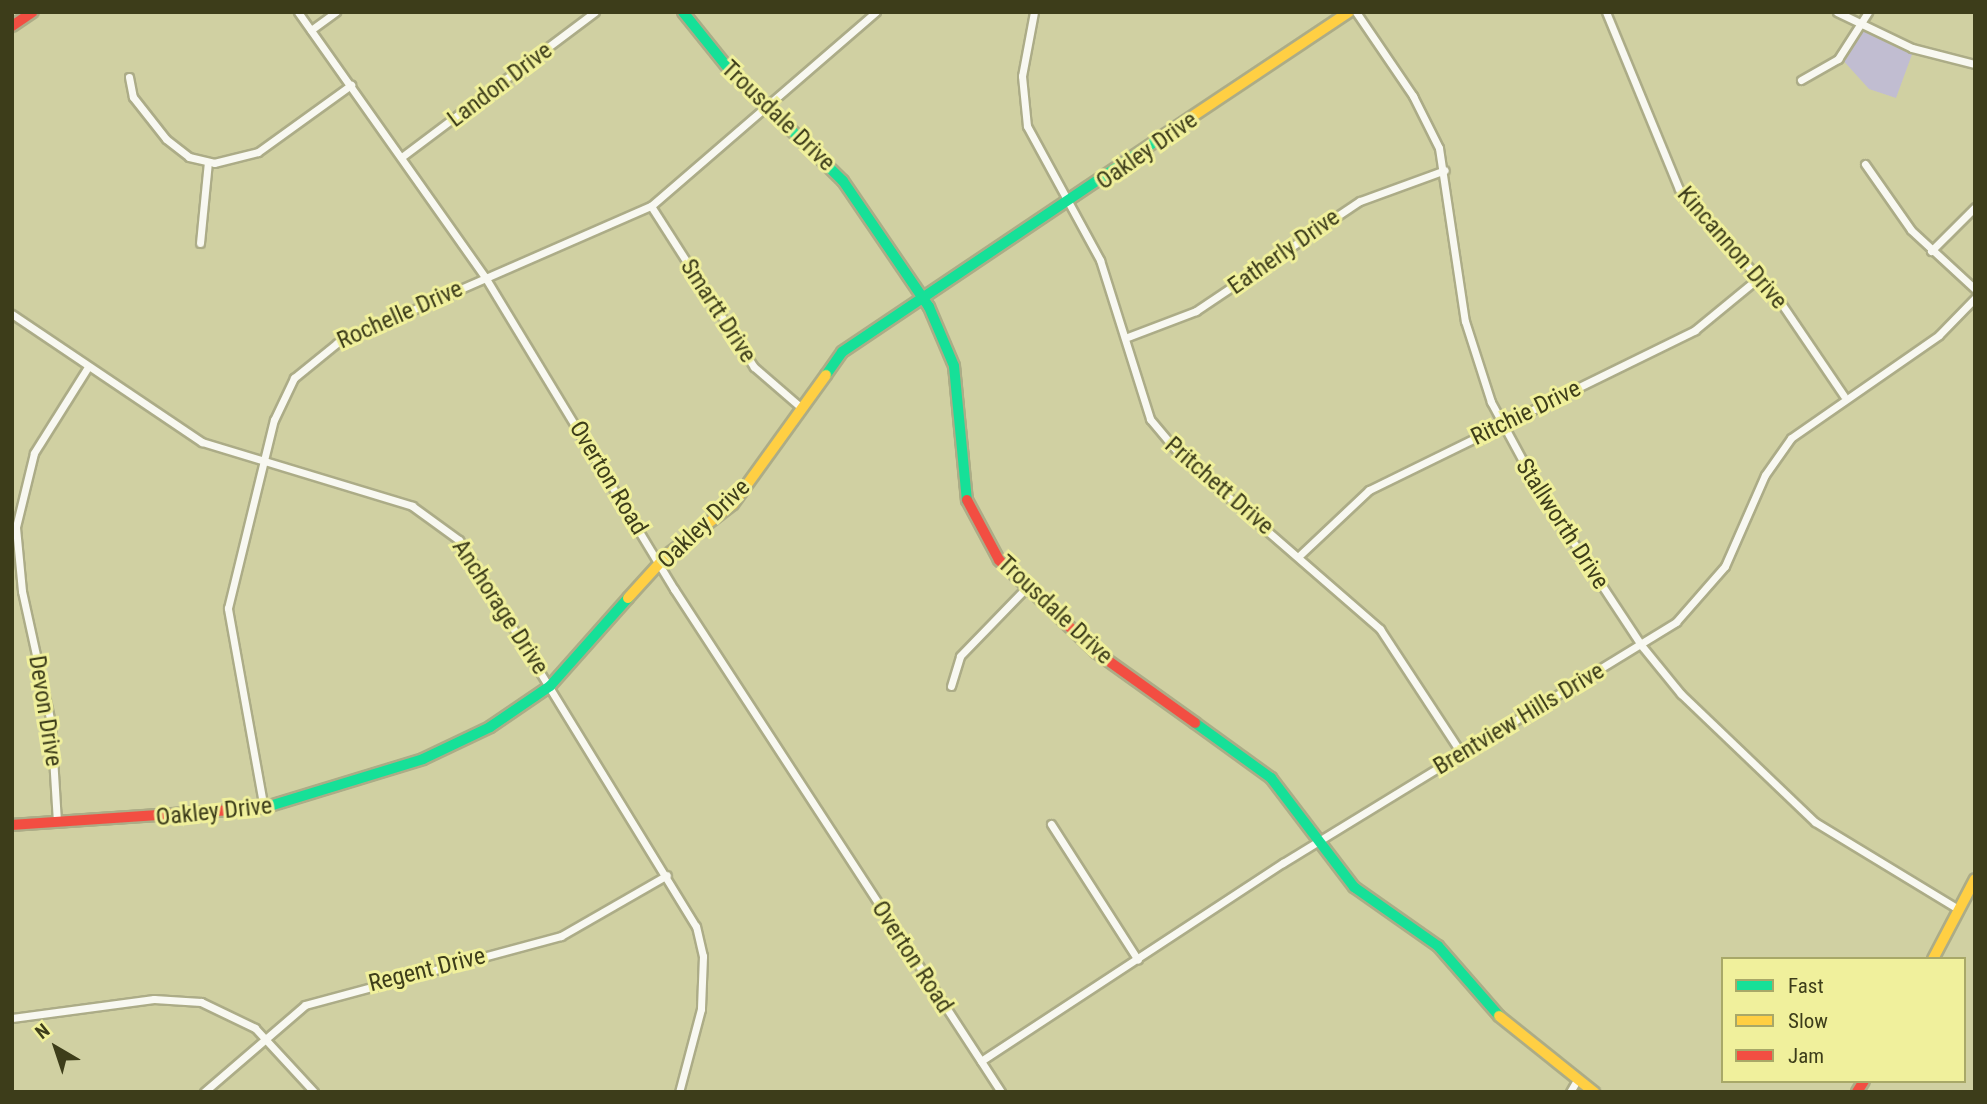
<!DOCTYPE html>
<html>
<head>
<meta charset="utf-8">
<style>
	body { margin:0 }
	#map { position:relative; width:1987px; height:1104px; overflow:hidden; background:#d0d0a2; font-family:"Roboto Condensed",sans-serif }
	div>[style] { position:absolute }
	.green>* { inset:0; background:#c1bdd1 }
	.roads { filter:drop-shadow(2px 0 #acac87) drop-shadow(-2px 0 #acac87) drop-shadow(0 2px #acac87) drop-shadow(0 -2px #acac87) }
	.street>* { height:7px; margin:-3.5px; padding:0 3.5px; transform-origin:3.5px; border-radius:3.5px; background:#f8f8f1 }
	.fast>* { height:10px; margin:-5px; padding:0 5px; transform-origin:5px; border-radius:5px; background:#16e098 }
	.slow>* { height:10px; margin:-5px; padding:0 5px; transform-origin:5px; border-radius:5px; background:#ffcf43 }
	.jam>* { height:10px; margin:-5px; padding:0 5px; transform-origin:5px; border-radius:5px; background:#f24e42 }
	span { translate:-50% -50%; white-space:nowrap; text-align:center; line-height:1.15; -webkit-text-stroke:6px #f0f09c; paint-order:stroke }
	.street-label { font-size:24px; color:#3d3d1a }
	.frame { position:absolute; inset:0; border:14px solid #3d3d1a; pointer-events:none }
	.legend { position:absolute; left:1721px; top:957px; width:245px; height:126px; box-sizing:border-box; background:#f0f09c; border:2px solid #a8a868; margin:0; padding:9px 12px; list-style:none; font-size:21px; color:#3d3d1a }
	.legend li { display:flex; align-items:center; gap:14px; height:35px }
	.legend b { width:35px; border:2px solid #a8a868 }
	.north { position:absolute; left:21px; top:1013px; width:70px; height:70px; -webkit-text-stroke:5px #f0f09c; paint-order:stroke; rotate:321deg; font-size:19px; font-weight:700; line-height:28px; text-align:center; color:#3d3d1a }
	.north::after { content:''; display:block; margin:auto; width:24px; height:32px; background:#3d3d1a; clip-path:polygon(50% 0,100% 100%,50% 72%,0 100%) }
</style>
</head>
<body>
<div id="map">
	<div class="green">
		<i style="clip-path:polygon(1861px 25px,1914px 49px,1896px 98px,1869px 89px,1840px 57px)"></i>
	</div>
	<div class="roads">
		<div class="street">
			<i style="left:298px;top:12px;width:324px;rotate:54.8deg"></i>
			<i style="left:485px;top:277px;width:365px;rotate:58.8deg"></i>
			<i style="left:674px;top:589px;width:600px;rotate:56.97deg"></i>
			<i style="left:1034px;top:12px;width:65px;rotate:100.6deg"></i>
			<i style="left:1022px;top:76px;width:50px;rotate:84.3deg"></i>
			<i style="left:1027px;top:126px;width:153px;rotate:61.4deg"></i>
			<i style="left:1100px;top:260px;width:167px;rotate:72.5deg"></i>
			<i style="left:1150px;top:419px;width:48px;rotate:50deg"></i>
			<i style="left:1181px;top:456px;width:264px;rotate:41deg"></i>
			<i style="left:1380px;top:629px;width:148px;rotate:56.8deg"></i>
			<i style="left:1356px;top:12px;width:102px;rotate:55.8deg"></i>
			<i style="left:1413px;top:96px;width:58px;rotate:63.4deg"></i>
			<i style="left:1439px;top:148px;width:175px;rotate:81.5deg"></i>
			<i style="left:1465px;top:321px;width:85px;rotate:72.2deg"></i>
			<i style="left:1491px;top:402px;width:97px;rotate:61.6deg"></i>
			<i style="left:1537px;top:487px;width:189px;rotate:56.6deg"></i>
			<i style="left:1641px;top:645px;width:63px;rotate:50.8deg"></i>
			<i style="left:1681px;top:694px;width:185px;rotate:43.7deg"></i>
			<i style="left:1815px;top:822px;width:167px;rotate:31.3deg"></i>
			<i style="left:1606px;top:12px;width:191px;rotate:67.6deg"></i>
			<i style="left:1679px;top:189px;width:153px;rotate:48.2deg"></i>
			<i style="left:1781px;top:303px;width:112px;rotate:55.9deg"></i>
			<i style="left:1837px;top:12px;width:83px;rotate:25.6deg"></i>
			<i style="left:1912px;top:48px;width:65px;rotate:14.3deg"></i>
			<i style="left:311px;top:30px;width:31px;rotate:-36deg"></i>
			<i style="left:129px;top:77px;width:20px;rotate:79deg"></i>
			<i style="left:133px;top:97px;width:53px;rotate:51.8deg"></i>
			<i style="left:166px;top:139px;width:29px;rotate:38deg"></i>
			<i style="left:189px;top:157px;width:26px;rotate:13deg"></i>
			<i style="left:214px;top:163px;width:45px;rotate:-14deg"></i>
			<i style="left:258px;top:152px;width:115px;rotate:-35.8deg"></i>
			<i style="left:1801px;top:80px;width:43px;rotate:-29.6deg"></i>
			<i style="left:1838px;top:59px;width:56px;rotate:-57.4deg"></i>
			<i style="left:403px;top:156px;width:240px;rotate:-36.9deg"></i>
			<i style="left:1865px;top:164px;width:80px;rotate:55.1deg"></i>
			<i style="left:1911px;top:230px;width:87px;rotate:42.7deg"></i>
			<i style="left:651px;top:206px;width:191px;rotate:57.4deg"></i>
			<i style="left:754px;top:367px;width:58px;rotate:40.8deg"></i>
			<i style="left:200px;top:243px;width:81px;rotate:-84.4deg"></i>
			<i style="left:1931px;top:251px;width:62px;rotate:-45deg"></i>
			<i style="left:12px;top:314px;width:229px;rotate:34deg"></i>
			<i style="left:202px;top:442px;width:220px;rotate:16.9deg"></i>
			<i style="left:412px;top:506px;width:58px;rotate:35.9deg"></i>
			<i style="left:459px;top:540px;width:453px;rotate:58.5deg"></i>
			<i style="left:696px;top:926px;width:31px;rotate:77deg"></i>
			<i style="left:703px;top:956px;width:53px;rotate:92.2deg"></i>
			<i style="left:701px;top:1009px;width:86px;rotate:104.8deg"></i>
			<i style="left:1125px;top:338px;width:76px;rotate:-20.8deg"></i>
			<i style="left:1196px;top:311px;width:197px;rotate:-33.9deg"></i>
			<i style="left:1360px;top:201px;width:90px;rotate:-20deg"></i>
			<i style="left:1300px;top:555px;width:95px;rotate:-43.3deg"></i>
			<i style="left:1369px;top:490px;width:363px;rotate:-26.1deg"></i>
			<i style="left:1695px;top:330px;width:80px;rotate:-39.4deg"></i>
			<i style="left:951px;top:686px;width:31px;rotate:-73deg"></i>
			<i style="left:960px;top:656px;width:93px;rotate:-45.9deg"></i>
			<i style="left:264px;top:809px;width:204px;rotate:-100.2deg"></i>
			<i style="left:228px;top:608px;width:194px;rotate:-76.3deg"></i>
			<i style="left:274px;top:420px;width:47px;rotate:-64.5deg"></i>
			<i style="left:294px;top:378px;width:55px;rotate:-39.1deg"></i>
			<i style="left:337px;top:343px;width:343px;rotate:-23.6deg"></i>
			<i style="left:651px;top:206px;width:297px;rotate:-40.8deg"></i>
			<i style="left:57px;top:822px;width:99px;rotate:-93.5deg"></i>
			<i style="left:51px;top:723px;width:135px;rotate:-102.4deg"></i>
			<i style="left:22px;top:591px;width:64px;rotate:-95.4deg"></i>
			<i style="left:16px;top:527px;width:76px;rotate:-76.3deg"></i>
			<i style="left:34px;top:453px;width:102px;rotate:-57.9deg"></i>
			<i style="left:1051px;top:824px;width:161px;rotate:57.4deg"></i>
			<i style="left:12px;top:1018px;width:143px;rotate:-7.6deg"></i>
			<i style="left:154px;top:999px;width:47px;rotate:3.7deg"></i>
			<i style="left:201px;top:1002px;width:60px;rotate:25.7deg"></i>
			<i style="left:255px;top:1028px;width:87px;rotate:47.3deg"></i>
			<i style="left:981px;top:1061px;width:361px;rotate:-33.3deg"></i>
			<i style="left:1283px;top:863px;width:461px;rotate:-31.5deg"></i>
			<i style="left:1676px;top:622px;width:74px;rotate:-48.8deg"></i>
			<i style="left:1725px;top:566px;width:99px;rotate:-66.3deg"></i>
			<i style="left:1765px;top:475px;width:45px;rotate:-54.9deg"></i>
			<i style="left:1791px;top:438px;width:180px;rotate:-34.8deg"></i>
			<i style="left:1939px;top:335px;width:52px;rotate:-45.8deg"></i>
			<i style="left:204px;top:1092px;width:133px;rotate:-40.7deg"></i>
			<i style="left:305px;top:1005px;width:265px;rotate:-15.1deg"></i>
			<i style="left:561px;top:936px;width:122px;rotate:-29.9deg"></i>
			<i style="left:1570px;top:1092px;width:14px;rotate:-60deg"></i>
		</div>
		<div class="fast">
			<i style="left:683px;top:12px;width:72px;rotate:51.2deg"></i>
			<i style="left:728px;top:68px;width:161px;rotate:44.5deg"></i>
			<i style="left:843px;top:181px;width:153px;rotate:55.7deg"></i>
			<i style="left:929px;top:307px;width:64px;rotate:67deg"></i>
			<i style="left:954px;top:366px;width:135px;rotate:84.5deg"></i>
			<i style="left:826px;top:375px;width:28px;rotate:-55deg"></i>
			<i style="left:842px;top:352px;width:391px;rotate:-33.9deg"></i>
			<i style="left:1195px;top:723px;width:94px;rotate:35.9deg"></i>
			<i style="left:1271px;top:778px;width:137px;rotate:52.7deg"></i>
			<i style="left:1354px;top:887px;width:103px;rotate:35.1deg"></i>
			<i style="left:1438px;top:946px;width:93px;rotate:48.9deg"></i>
			<i style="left:263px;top:808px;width:167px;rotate:-17deg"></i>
			<i style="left:423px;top:759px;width:74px;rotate:-25.5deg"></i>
			<i style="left:490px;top:727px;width:73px;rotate:-34.3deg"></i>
			<i style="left:550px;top:686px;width:118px;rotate:-48.4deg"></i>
		</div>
		<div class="slow">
			<i style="left:1166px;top:134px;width:220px;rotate:-33.7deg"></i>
			<i style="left:628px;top:598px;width:58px;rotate:-47.8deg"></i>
			<i style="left:667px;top:555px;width:83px;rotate:-37.7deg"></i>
			<i style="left:733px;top:504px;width:159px;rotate:-54.2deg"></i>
			<i style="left:1933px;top:959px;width:90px;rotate:-62.3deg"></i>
			<i style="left:1499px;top:1016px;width:122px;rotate:38.7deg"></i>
		</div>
		<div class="jam">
			<i style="left:12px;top:26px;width:25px;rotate:-34deg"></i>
			<i style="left:967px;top:500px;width:68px;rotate:61.9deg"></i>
			<i style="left:999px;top:560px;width:134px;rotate:43.5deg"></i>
			<i style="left:1096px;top:652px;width:122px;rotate:35.6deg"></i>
			<i style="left:12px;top:825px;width:252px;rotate:-3.9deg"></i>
			<i style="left:1857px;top:1092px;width:13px;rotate:-58deg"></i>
		</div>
	</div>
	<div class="street-label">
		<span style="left:500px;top:85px;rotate:-37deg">Landon Drive</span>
		<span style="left:778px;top:116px;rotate:44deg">Trousdale Drive</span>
		<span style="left:1147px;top:151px;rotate:-35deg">Oakley Drive</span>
		<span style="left:1732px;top:248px;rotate:49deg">Kincannon Drive</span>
		<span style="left:1284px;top:252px;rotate:-35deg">Eatherly Drive</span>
		<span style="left:718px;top:311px;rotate:57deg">Smartt Drive</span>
		<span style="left:400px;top:315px;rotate:-24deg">Rochelle Drive</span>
		<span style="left:1526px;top:413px;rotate:-26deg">Ritchie Drive</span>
		<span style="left:608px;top:478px;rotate:59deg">Overton Road</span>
		<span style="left:1219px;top:486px;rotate:41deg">Pritchett Drive</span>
		<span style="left:704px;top:524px;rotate:-44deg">Oakley Drive</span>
		<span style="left:1562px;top:524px;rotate:57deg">Stallworth Drive</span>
		<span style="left:500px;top:607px;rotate:57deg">Anchorage Drive</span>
		<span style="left:1055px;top:610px;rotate:43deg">Trousdale Drive</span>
		<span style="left:45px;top:711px;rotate:81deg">Devon Drive</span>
		<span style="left:1519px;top:719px;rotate:-31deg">Brentview Hills Drive</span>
		<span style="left:214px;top:812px;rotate:-6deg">Oakley Drive</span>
		<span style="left:912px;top:957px;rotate:57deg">Overton Road</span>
		<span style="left:427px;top:970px;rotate:-14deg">Regent Drive</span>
	</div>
	<div class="frame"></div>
	<ul class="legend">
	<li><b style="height:9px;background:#16e098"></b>Fast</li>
	<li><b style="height:9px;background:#ffcf43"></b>Slow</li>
	<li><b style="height:9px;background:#f24e42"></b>Jam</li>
	</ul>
	<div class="north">N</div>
</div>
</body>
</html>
